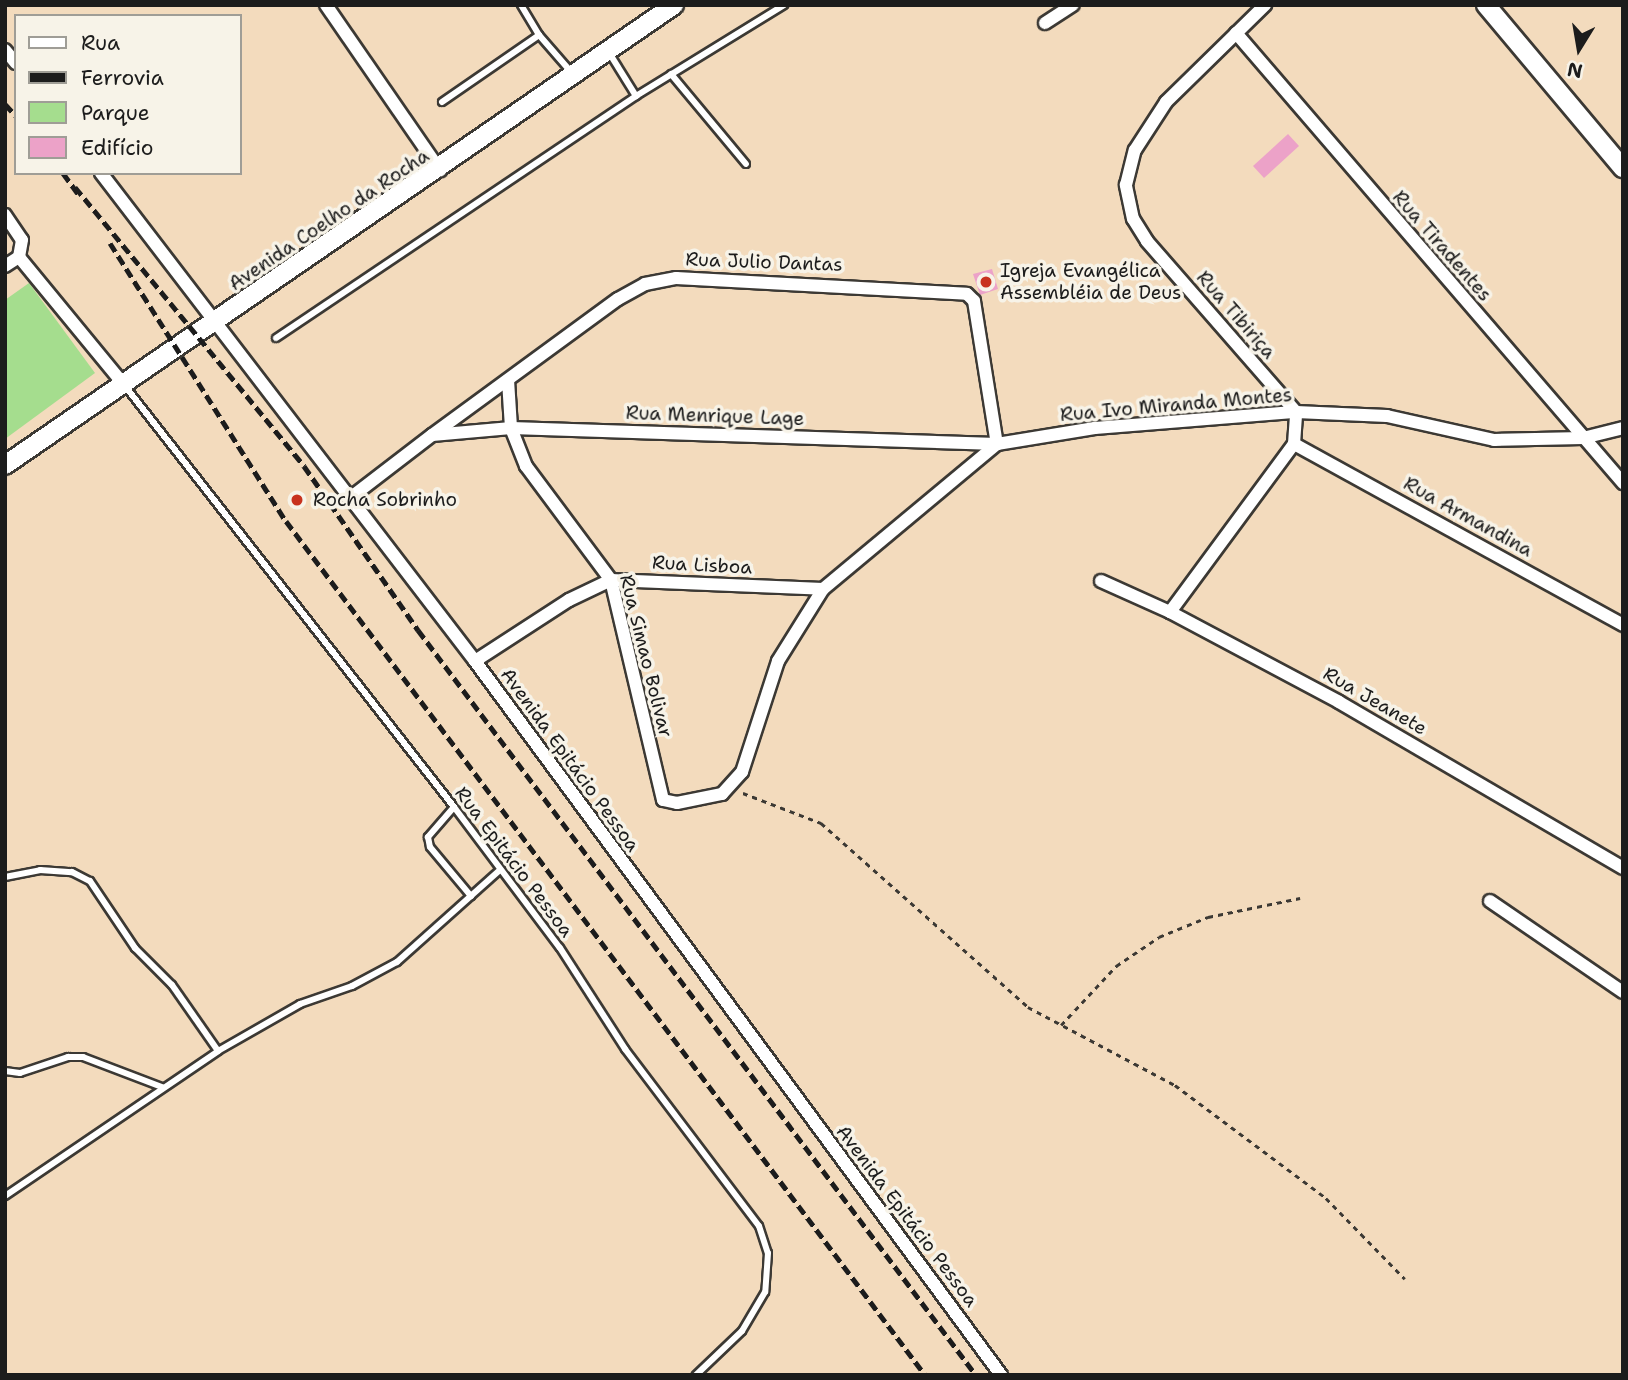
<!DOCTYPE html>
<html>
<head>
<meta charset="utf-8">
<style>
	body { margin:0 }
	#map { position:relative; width:1628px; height:1380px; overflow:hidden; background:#f3dbbd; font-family:"Shantell Sans",sans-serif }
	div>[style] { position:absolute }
	.green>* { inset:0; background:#a5dd8e }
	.building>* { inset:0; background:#eca2c8 }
	.path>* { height:2.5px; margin-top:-1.25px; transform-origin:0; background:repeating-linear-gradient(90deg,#3c3934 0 5px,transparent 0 10px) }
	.roads { filter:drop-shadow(2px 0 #3c3934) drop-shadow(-2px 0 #3c3934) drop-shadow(0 2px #3c3934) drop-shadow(0 -2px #3c3934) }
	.service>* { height:6px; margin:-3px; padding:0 3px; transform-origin:3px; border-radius:3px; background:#fff }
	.minor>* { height:12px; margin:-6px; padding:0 6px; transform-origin:6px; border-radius:6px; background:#fff }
	.secondary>* { height:18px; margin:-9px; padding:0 9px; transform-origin:9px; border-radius:9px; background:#fff }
	.rail>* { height:5px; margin-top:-2.5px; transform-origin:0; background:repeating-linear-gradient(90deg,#1c1c1c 0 10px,transparent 0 15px) }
	.dots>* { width:19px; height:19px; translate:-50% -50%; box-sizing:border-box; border:4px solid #f7f3e8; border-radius:50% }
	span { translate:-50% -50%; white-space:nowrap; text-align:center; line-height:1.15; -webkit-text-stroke:7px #f7f3e8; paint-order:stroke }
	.street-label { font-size:19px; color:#1c1c1c }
	.poi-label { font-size:19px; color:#1c1c1c }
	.left { translate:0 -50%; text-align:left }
	.frame { position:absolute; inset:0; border:7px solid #1c1c1c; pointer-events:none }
	.legend { position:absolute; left:14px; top:14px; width:228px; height:161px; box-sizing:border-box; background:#f7f3e8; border:2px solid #9f9d96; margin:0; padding:9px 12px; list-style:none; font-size:21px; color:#1c1c1c }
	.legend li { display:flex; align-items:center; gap:14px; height:35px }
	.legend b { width:35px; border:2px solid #9f9d96 }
	.north { position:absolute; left:1544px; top:14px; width:70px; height:70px; -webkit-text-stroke:5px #f7f3e8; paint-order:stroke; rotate:191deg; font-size:19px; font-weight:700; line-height:28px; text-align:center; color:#1c1c1c }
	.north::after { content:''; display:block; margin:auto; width:24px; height:32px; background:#1c1c1c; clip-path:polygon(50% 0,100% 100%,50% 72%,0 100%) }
</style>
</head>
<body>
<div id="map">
	<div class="green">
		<i style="clip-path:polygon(29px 283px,95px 373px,5px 439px,5px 300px)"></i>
	</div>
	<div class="building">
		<i style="clip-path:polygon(1288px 134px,1299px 146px,1264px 178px,1253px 166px)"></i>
		<i style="clip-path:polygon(992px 269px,998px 289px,980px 295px,973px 274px)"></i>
	</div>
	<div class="path">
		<i style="left:743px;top:793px;width:84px;rotate:21deg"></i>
		<i style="left:821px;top:823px;width:277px;rotate:41.6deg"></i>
		<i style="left:1028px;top:1007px;width:166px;rotate:28deg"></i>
		<i style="left:1175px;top:1085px;width:189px;rotate:36.8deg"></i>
		<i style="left:1326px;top:1198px;width:113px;rotate:45.7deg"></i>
		<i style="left:1061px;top:1025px;width:81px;rotate:-47deg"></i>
		<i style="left:1116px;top:966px;width:52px;rotate:-34deg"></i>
		<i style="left:1159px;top:937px;width:53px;rotate:-22.2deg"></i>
		<i style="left:1208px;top:917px;width:94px;rotate:-11.7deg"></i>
	</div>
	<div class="roads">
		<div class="service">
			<i style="left:521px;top:5px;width:35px;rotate:59deg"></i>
			<i style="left:539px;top:35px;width:50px;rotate:49deg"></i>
			<i style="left:671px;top:74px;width:117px;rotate:50.2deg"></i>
			<i style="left:636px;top:96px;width:174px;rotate:-31.6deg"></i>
			<i style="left:442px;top:102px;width:118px;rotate:-34.6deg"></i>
			<i style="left:276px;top:338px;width:434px;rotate:-33.9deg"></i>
			<i style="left:636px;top:96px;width:49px;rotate:-121.8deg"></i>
			<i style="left:125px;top:386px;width:534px;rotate:51.99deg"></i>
			<i style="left:454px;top:807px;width:176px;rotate:53.1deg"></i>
			<i style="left:560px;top:948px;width:120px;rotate:57.2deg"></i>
			<i style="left:625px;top:1049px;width:222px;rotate:52.9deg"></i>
			<i style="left:759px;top:1226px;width:28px;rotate:72deg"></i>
			<i style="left:768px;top:1253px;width:39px;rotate:94deg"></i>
			<i style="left:765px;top:1292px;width:45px;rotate:120.5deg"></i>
			<i style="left:742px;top:1331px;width:64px;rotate:136.3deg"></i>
			<i style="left:454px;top:807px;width:40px;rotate:131deg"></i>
			<i style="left:428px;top:837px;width:10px;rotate:79deg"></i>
			<i style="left:430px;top:847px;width:64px;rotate:50.1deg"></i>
			<i style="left:5px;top:877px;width:36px;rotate:-11deg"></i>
			<i style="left:40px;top:870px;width:32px;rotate:4deg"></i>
			<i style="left:72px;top:872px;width:20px;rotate:27deg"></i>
			<i style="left:90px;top:881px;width:81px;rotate:56.1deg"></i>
			<i style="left:135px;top:948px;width:52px;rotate:45deg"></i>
			<i style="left:172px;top:985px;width:80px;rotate:55.1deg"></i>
			<i style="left:5px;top:1071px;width:15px;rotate:8deg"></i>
			<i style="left:20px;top:1073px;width:51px;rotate:-18.4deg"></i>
			<i style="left:68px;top:1057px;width:15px"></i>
			<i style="left:83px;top:1057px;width:85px;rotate:20.8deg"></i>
			<i style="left:5px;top:1196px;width:258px;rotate:-34.2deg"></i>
			<i style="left:218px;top:1051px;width:95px;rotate:-29.8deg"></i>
			<i style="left:300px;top:1004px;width:55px;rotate:-19.1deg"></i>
			<i style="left:352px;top:986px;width:51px;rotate:-28.1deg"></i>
			<i style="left:397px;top:962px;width:138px;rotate:-41.8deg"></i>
		</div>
		<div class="minor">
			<i style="left:326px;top:5px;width:201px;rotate:55.4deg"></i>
			<i style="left:1045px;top:23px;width:33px;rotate:-33deg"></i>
			<i style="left:1236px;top:33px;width:594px;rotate:49.3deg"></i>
			<i style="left:5px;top:50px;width:17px;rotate:50deg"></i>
			<i style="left:101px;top:173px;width:615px;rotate:52.53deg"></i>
			<i style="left:475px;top:661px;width:887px;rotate:53.62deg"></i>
			<i style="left:5px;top:215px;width:30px;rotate:56deg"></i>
			<i style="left:22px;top:240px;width:17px;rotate:100deg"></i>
			<i style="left:19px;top:257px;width:167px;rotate:50.6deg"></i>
			<i style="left:5px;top:266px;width:17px;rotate:-33deg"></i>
			<i style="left:508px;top:380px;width:48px;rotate:86.4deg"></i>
			<i style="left:511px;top:428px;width:41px;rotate:68.5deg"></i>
			<i style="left:526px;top:466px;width:142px;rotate:53.3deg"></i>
			<i style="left:611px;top:580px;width:226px;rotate:76.7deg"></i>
			<i style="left:663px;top:800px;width:14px;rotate:12deg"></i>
			<i style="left:677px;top:803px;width:46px;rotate:-11.3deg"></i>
			<i style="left:722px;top:794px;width:30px;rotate:-48deg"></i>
			<i style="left:742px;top:772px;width:117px;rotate:-72deg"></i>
			<i style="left:778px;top:661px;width:85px;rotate:-58deg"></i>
			<i style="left:823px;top:589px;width:226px;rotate:-39.8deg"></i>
			<i style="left:997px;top:444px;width:99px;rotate:-9.3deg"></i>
			<i style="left:1095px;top:428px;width:202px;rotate:-4.6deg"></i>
			<i style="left:1296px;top:412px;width:91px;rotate:2.5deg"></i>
			<i style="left:1387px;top:416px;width:110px;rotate:12.6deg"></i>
			<i style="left:1494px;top:440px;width:89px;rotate:-1.3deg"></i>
			<i style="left:1583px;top:438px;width:41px;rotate:-14deg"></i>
			<i style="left:1294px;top:444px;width:376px;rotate:28.8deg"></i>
			<i style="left:350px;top:498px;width:103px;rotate:-37.5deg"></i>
			<i style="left:432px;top:435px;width:230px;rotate:-36.2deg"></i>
			<i style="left:618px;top:299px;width:31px;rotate:-29deg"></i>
			<i style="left:645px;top:284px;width:32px;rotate:-11deg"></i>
			<i style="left:676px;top:278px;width:291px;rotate:3.1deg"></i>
			<i style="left:967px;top:294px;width:10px;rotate:45deg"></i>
			<i style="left:974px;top:301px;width:145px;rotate:80.9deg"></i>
			<i style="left:997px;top:444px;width:486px;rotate:-178.1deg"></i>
			<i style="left:511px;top:428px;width:79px;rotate:174.9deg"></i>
			<i style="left:1101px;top:581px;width:76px;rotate:24.2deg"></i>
			<i style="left:1170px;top:612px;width:191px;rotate:28deg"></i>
			<i style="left:1339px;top:702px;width:329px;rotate:30.3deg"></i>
			<i style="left:1170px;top:612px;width:209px;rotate:-53.6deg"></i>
			<i style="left:1294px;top:444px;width:32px;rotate:-86deg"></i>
			<i style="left:1296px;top:412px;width:227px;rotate:-131.1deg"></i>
			<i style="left:1147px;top:241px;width:26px;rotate:-122deg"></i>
			<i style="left:1133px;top:219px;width:35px;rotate:-102deg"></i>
			<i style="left:1126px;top:185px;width:36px;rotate:-76deg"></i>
			<i style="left:1135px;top:150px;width:57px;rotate:-57.1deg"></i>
			<i style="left:1166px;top:102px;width:139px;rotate:-44.4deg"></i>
			<i style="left:475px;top:661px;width:112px;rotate:-33deg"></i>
			<i style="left:569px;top:600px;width:47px;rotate:-25.5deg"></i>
			<i style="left:611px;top:580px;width:212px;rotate:2.4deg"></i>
			<i style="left:1490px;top:901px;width:161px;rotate:34.4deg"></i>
		</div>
		<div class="secondary">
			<i style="left:1486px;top:5px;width:213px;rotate:50deg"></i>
			<i style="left:5px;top:465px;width:812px;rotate:-34.51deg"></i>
		</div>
	</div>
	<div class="rail">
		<i style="left:5px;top:104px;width:16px;rotate:47deg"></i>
		<i style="left:63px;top:173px;width:29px;rotate:54deg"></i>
		<i style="left:75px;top:187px;width:361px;rotate:50.6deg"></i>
		<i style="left:304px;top:466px;width:200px;rotate:55.2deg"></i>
		<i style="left:418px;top:630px;width:931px;rotate:53.17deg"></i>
		<i style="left:110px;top:243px;width:329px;rotate:57.7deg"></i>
		<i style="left:286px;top:521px;width:1067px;rotate:53.19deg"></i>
	</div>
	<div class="dots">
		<i style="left:986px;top:282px;background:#c8321e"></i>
		<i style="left:297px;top:500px;background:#c8321e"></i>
	</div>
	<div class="street-label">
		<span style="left:329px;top:220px;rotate:-34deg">Avenida Coelho da Rocha</span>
		<span style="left:1442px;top:246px;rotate:49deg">Rua Tiradentes</span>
		<span style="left:764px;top:262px;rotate:2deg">Rua Julio Dantas</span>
		<span style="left:1236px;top:315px;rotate:49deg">Rua Tibiriça</span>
		<span style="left:1176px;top:405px;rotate:-5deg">Rua Ivo Miranda Montes</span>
		<span style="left:715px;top:416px;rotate:2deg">Rua Menrique Lage</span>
		<span style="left:1468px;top:517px;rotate:29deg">Rua Armandina</span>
		<span style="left:702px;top:565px;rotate:3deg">Rua Lisboa</span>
		<span style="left:646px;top:656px;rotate:76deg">Rua Simao Bolivar</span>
		<span style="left:1375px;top:701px;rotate:30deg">Rua Jeanete</span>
		<span style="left:570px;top:760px;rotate:54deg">Avenida Epitácio Pessoa</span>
		<span style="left:514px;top:862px;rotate:53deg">Rua Epitácio Pessoa</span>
		<span style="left:907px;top:1216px;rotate:53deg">Avenida Epitácio Pessoa</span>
	</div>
	<div class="poi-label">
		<span class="left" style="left:1000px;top:282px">Igreja Evangélica<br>Assembléia de Deus</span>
		<span class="left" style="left:313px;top:500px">Rocha Sobrinho</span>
	</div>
	<div class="frame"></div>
	<ul class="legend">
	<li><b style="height:9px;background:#fff"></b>Rua</li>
	<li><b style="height:9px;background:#1c1c1c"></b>Ferrovia</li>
	<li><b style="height:19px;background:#a5dd8e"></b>Parque</li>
	<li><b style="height:19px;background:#eca2c8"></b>Edifício</li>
	</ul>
	<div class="north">N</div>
</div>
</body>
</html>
